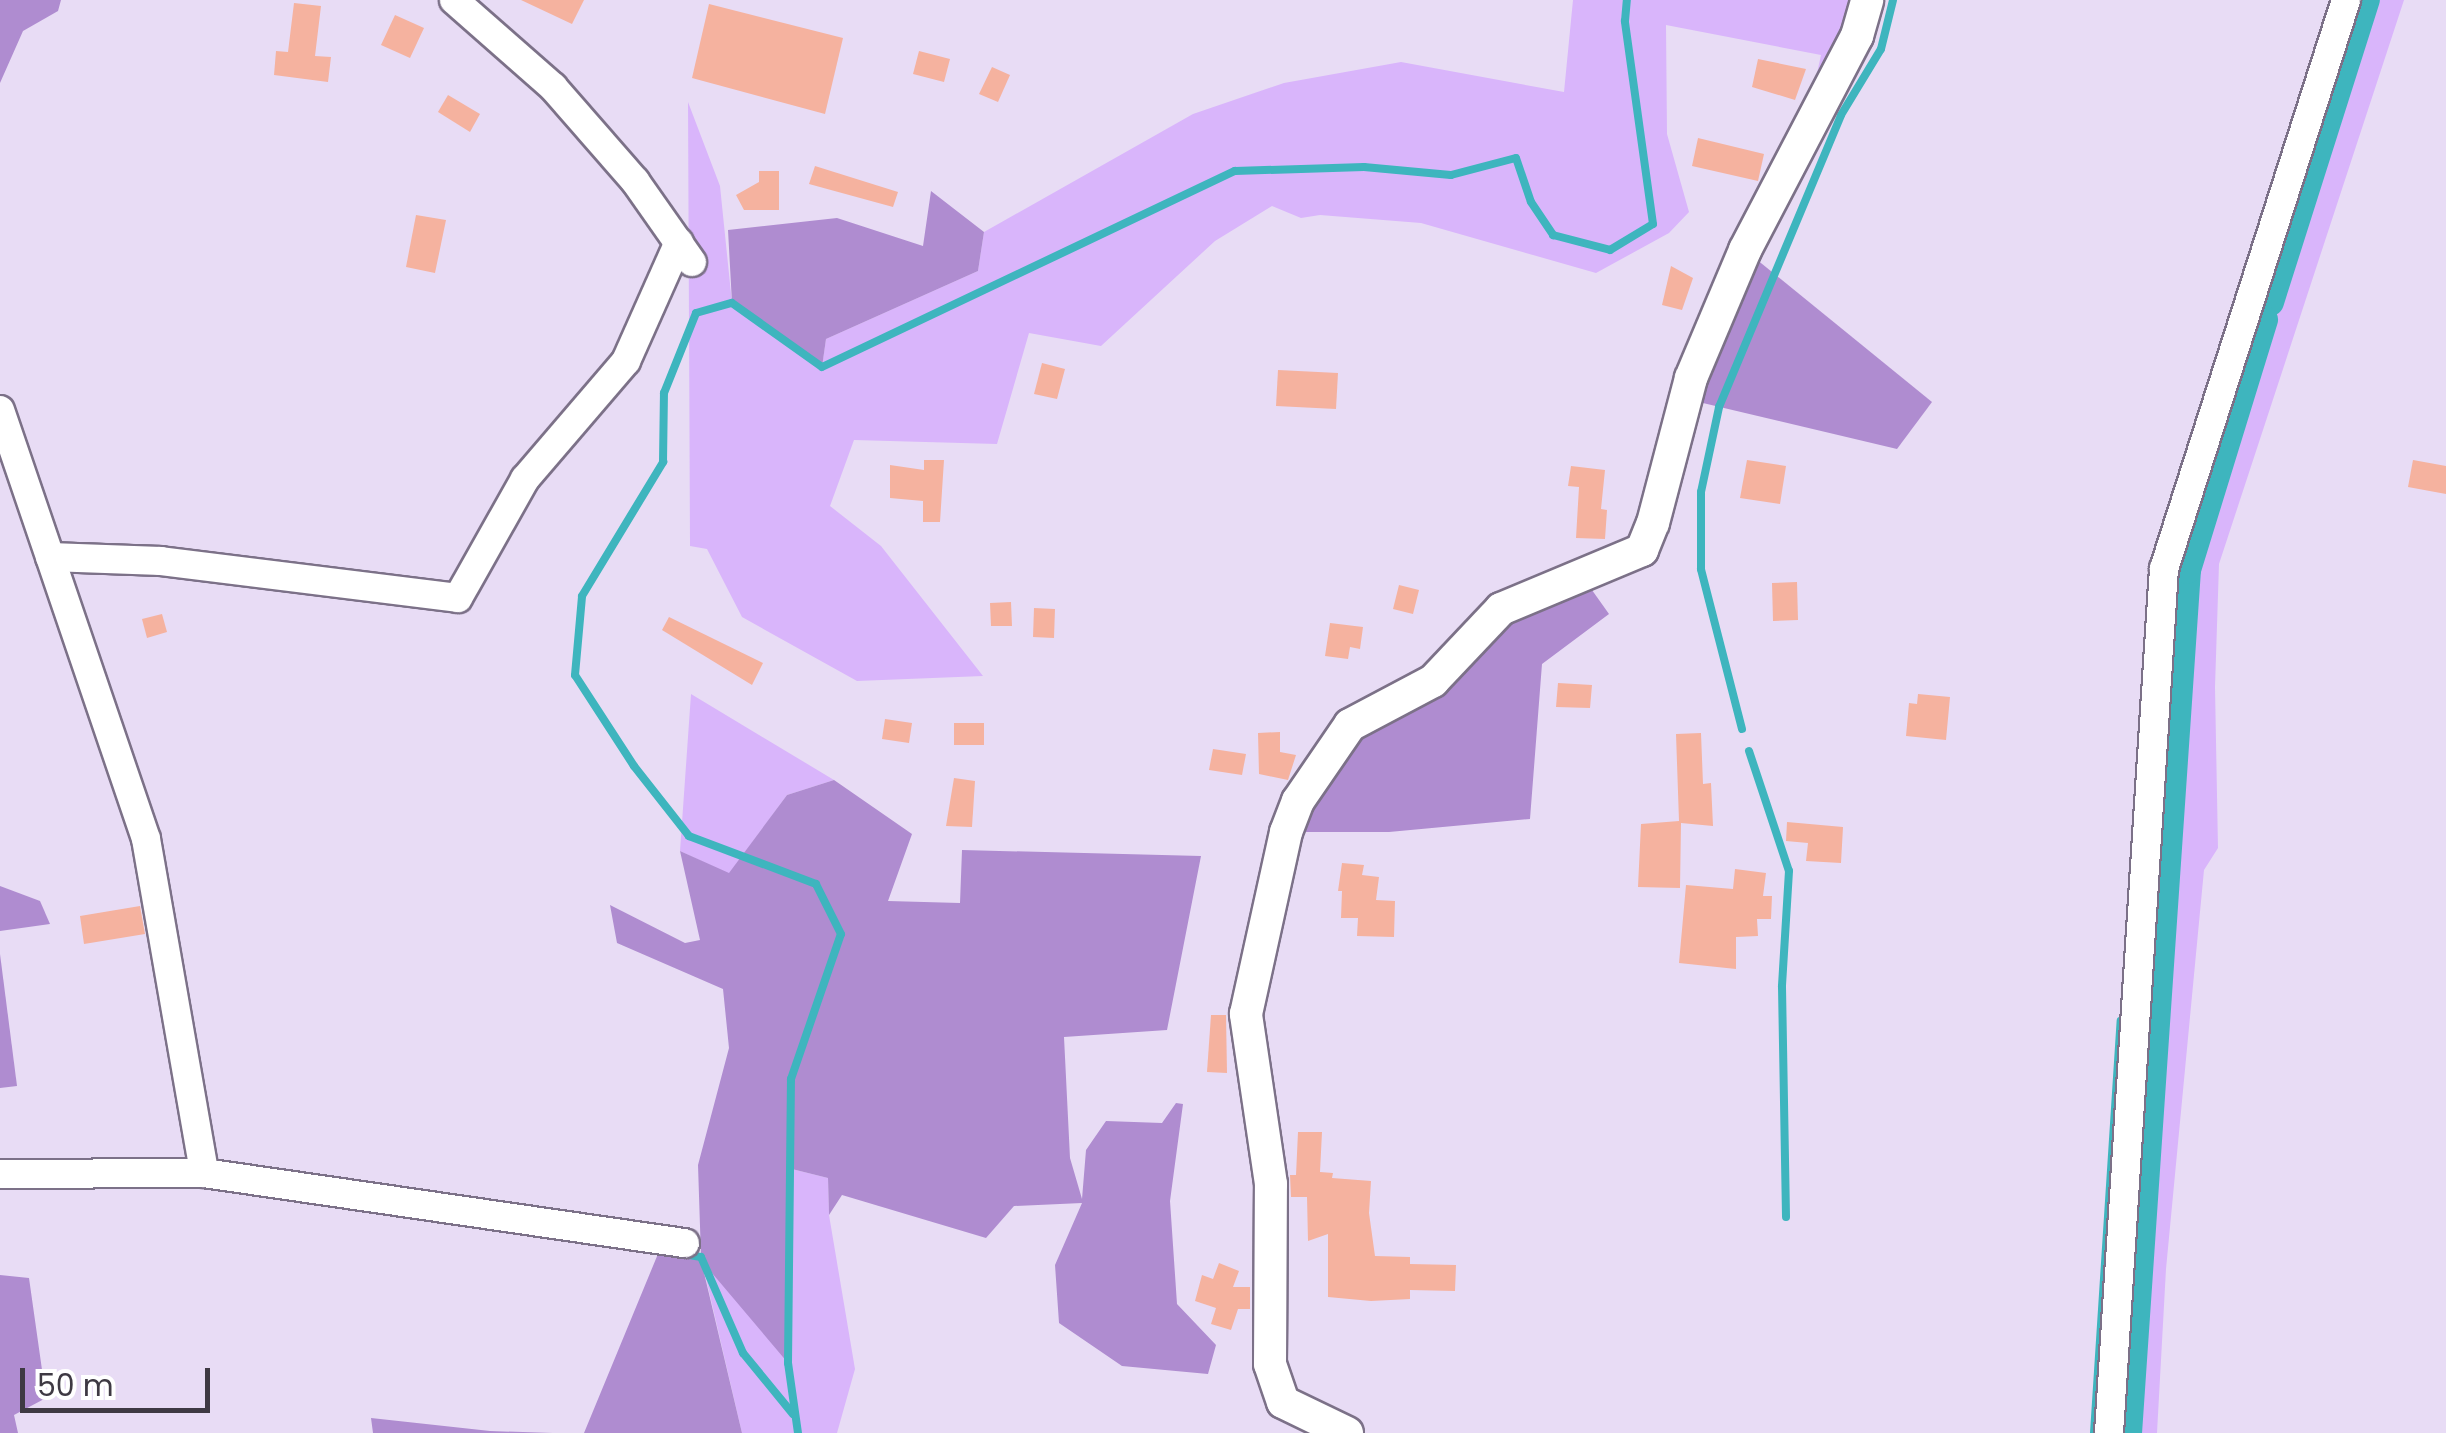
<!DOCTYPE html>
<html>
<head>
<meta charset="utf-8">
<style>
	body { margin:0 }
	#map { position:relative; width:2446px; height:1433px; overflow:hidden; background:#e8dcf5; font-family:Poppins,sans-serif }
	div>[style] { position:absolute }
	.green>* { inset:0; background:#d9b5fb }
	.forest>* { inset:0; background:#af8cd0 }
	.stream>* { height:8px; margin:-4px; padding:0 4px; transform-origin:4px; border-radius:4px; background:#3eb5be }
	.canal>* { height:28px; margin:-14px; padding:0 14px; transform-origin:14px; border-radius:14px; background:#3eb5be }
	.building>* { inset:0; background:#f5b29f }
	.roads { filter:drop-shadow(2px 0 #7c7188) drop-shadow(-2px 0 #7c7188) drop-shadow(0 2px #7c7188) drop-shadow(0 -2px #7c7188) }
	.minor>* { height:28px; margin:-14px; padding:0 14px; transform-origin:14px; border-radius:14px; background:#fff }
	.tertiary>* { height:32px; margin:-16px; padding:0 16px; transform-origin:16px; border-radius:16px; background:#fff }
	span { translate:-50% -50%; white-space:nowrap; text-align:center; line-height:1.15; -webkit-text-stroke:9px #fff; paint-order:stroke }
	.scale { position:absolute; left:20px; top:1368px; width:190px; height:45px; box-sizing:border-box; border:5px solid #3e3943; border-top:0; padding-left:12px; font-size:30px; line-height:35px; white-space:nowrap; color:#3e3943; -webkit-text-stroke:8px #fff; paint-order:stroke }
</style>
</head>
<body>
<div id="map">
	<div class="green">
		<i style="clip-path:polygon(1573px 0,1867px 0,1811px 101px,1821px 55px,1666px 25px,1667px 134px,1689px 212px,1669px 233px,1596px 273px,1421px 223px,1320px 215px,1301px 218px,1272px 206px,1215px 241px,1101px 346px,1029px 333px,997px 444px,854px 440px,830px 506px,881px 546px,983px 676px,857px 681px,742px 617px,707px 549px,690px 546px,688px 102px,720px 186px,732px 303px,822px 366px,826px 339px,978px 271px,984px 232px,1193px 114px,1284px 83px,1401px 62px,1564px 92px)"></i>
		<i style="clip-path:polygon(2346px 0,2404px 0,2219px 564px,2215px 687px,2218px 848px,2204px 870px,2166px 1269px,2157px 1433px,2110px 1433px,2164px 569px)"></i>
		<i style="clip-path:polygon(691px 694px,834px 780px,787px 795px,729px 874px,680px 851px)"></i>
		<i style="clip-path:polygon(788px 1168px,828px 1178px,829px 1215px,855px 1369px,837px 1433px,742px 1433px,701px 1257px,787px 1361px)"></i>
	</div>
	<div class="forest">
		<i style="clip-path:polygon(0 0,61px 0,58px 11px,23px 31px,0 83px)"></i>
		<i style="clip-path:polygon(931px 191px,984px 232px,978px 271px,826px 339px,822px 367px,732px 303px,728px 230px,837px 218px,923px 246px)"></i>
		<i style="clip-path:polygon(1745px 250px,1932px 402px,1897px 449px,1686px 399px)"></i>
		<i style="clip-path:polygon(1582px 576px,1609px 614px,1542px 664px,1530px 819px,1389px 832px,1286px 832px,1350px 725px,1468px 642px)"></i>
		<i style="clip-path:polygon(834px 780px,912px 834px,888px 901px,960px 903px,962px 850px,1201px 856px,1167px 1030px,1064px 1037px,1070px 1158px,1082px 1199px,1086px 1150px,1106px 1121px,1162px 1123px,1176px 1103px,1183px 1104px,1170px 1201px,1177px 1304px,1216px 1345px,1208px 1374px,1122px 1366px,1059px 1323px,1055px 1265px,1082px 1203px,1014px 1206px,986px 1238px,842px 1195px,829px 1215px,828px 1178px,788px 1168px,788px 1363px,701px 1260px,742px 1433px,584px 1433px,660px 1249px,701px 1257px,698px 1165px,729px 1048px,723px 989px,617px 943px,610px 905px,685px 943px,700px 940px,680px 851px,729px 873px,787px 795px)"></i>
		<i style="clip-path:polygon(0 886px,40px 901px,50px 924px,0 931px)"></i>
		<i style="clip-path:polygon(0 954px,17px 1086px,0 1088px)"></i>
		<i style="clip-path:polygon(0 1275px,29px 1278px,46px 1398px,14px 1415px,18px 1433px,0 1433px)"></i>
		<i style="clip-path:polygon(371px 1418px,490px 1431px,553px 1433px,373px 1433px)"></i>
	</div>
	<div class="stream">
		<i style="left:1742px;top:729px;width:165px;rotate:-104.4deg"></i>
		<i style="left:1701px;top:569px;width:77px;rotate:-90deg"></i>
		<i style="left:1701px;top:492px;width:87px;rotate:-78deg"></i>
		<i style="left:1719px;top:407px;width:316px;rotate:-67.3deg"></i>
		<i style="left:1841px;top:115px;width:77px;rotate:-58.8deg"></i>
		<i style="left:1881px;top:49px;width:50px;rotate:-76.2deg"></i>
		<i style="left:1749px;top:751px;width:126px;rotate:71.6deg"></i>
		<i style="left:1789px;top:871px;width:116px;rotate:93.5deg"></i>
		<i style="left:1782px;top:987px;width:230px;rotate:89deg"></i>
		<i style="left:684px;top:1254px;width:17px;rotate:10deg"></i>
		<i style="left:701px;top:1257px;width:105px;rotate:66.4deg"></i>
		<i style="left:743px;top:1353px;width:79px;rotate:50.7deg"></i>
		<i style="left:798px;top:1433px;width:71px;rotate:-98.1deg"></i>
		<i style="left:788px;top:1363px;width:284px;rotate:-89.4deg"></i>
		<i style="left:791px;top:1079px;width:153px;rotate:-71deg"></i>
		<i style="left:841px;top:934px;width:56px;rotate:-116.6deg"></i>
		<i style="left:816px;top:884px;width:136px;rotate:-159.3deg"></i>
		<i style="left:689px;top:836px;width:89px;rotate:-128.2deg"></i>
		<i style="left:634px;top:766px;width:108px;rotate:-123deg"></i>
		<i style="left:575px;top:675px;width:79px;rotate:-84.9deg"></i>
		<i style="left:582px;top:596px;width:157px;rotate:-58.8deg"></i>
		<i style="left:663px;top:462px;width:69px;rotate:-89.2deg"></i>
		<i style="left:664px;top:393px;width:86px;rotate:-68.2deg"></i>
		<i style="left:696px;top:313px;width:37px;rotate:-16deg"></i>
		<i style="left:732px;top:303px;width:110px;rotate:35.4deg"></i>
		<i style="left:822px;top:367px;width:457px;rotate:-25.4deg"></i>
		<i style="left:1235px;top:171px;width:129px;rotate:-1.8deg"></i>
		<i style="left:1364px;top:167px;width:87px;rotate:5.3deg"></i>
		<i style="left:1451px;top:175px;width:67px;rotate:-14.7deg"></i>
		<i style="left:1516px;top:158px;width:46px;rotate:71.2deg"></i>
		<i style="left:1531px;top:202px;width:40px;rotate:56deg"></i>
		<i style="left:1553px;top:235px;width:59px;rotate:14.7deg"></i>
		<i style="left:1610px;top:250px;width:50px;rotate:-31.2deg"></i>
		<i style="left:1653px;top:224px;width:205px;rotate:-97.9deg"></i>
		<i style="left:1625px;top:21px;width:21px;rotate:-85deg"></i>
		<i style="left:2094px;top:1433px;width:413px;rotate:-86.3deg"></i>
	</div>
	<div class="canal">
		<i style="left:2270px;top:302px;width:317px;rotate:-72.4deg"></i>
		<i style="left:2128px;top:1433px;width:865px;rotate:-86.09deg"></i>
		<i style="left:2187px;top:570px;width:262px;rotate:-72.9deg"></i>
	</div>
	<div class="building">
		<i style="clip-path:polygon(521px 0,584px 0,572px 24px)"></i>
		<i style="clip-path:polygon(294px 3px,321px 6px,315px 56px,331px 57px,328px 82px,274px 75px,276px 51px,288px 52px)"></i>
		<i style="clip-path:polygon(709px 4px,843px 38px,825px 114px,692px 78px)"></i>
		<i style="clip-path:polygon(395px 15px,424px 28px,410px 58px,381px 45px)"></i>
		<i style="clip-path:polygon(919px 51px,950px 59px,944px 82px,913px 74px)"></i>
		<i style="clip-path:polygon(1758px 59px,1806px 69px,1795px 100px,1752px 87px)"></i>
		<i style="clip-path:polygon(992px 67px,1010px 75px,998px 102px,979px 94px)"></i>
		<i style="clip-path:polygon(448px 95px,480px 114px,470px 132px,438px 112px)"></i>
		<i style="clip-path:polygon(1698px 138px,1764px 154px,1758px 181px,1692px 166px)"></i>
		<i style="clip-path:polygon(815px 166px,898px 192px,893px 207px,809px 184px)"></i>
		<i style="clip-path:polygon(759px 171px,779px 171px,779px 210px,744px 210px,736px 195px,759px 182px)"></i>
		<i style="clip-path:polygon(416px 215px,446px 220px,435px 273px,406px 267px)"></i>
		<i style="clip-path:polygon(1671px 266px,1693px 278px,1682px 310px,1662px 305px)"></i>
		<i style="clip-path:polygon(1042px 363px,1065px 369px,1057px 399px,1034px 394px)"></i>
		<i style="clip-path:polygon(1278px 370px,1338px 373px,1336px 409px,1276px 406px)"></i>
		<i style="clip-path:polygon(924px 460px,944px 460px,940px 522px,923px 522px,923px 501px,890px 498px,890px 465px,924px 470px)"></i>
		<i style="clip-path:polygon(1747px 460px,1786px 466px,1780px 504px,1740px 498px)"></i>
		<i style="clip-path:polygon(2413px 460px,2446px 466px,2446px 494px,2408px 487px)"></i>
		<i style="clip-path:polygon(1571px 466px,1605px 470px,1601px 509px,1607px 510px,1605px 539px,1576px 538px,1579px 487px,1568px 486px)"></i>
		<i style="clip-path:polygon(1797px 582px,1798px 620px,1773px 621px,1772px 583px)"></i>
		<i style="clip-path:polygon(1399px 585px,1419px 590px,1413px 614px,1393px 609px)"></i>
		<i style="clip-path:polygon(1011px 602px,1012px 626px,991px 626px,990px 603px)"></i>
		<i style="clip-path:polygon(1034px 608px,1055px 609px,1054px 638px,1033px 637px)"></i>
		<i style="clip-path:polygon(162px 614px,167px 632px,147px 638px,142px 619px)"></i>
		<i style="clip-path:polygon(669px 617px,763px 663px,752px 685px,662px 630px)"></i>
		<i style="clip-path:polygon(1330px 623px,1363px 627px,1360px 649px,1350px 647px,1348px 659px,1325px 656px)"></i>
		<i style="clip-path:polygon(1558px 683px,1592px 685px,1590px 708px,1556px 707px)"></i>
		<i style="clip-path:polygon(1918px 694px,1950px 697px,1946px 740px,1906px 736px,1909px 703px,1917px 704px)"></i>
		<i style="clip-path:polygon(885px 719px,912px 723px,909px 743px,882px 739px)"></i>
		<i style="clip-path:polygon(954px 723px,984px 723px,984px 745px,954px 745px)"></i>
		<i style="clip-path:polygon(1280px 732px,1280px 752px,1296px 755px,1288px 780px,1259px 774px,1258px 733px)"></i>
		<i style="clip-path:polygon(1701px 733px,1703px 784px,1711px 783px,1713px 826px,1681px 823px,1680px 888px,1638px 887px,1641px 824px,1679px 821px,1676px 734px)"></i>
		<i style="clip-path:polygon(1213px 749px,1246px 754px,1242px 775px,1209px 770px)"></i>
		<i style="clip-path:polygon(954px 778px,975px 781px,972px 827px,946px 826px)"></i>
		<i style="clip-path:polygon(1787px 822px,1843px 827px,1841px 863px,1806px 861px,1808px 843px,1786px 841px)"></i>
		<i style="clip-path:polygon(1342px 863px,1364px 865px,1362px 875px,1379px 877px,1376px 900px,1395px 901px,1394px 937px,1357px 936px,1358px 918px,1341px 918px,1342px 891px,1338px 891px)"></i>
		<i style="clip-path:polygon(1735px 869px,1766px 873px,1763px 896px,1772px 896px,1771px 919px,1757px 919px,1758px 936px,1736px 937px,1736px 969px,1679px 963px,1686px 885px,1733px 889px)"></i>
		<i style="clip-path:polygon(140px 906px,145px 934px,84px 944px,80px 916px)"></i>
		<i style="clip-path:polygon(1211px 1015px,1226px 1015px,1227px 1073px,1207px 1072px)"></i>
		<i style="clip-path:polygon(1298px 1132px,1322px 1132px,1320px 1172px,1333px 1173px,1332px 1178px,1371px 1181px,1369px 1213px,1375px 1256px,1410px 1257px,1410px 1264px,1456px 1265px,1455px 1291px,1410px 1290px,1410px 1299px,1371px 1301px,1328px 1297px,1328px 1234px,1308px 1241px,1307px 1197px,1291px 1197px,1290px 1175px,1296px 1175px)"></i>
		<i style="clip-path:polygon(1219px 1263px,1239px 1271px,1233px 1287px,1250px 1287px,1250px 1309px,1238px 1309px,1231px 1330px,1211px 1324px,1216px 1308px,1195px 1301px,1202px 1275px,1213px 1279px)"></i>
	</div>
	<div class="roads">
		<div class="minor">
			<i style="left:454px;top:0;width:132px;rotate:41.3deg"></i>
			<i style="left:553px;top:87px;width:125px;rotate:48.9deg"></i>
			<i style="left:635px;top:181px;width:99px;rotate:54.9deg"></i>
			<i style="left:0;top:410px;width:453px;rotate:71.2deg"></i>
			<i style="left:146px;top:839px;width:339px;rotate:80.1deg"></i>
			<i style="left:50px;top:557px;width:111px;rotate:2.1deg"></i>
			<i style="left:161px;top:561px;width:299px;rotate:7.1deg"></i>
			<i style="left:458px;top:598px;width:137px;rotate:-60.6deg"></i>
			<i style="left:525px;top:479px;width:155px;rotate:-49.4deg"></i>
			<i style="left:626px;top:361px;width:130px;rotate:-66deg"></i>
			<i style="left:0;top:1174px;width:204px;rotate:-0.3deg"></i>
			<i style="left:204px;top:1173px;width:486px;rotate:8.3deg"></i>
			<i style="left:2109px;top:1433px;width:866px;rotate:-86.36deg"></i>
			<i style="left:2164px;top:569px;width:597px;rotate:-72.26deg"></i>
		</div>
		<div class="tertiary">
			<i style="left:1347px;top:1433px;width:71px;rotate:-154.2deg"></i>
			<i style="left:1283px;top:1402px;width:40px;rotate:-108.9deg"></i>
			<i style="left:1270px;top:1364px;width:180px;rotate:-89.7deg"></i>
			<i style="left:1271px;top:1184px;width:172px;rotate:-98.4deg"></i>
			<i style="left:1246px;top:1014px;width:186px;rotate:-77.6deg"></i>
			<i style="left:1286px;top:832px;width:33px;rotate:-69deg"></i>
			<i style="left:1298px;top:801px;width:92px;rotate:-55.6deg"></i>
			<i style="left:1350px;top:725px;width:94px;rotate:-27.9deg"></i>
			<i style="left:1433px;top:681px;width:99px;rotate:-46.6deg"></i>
			<i style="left:1501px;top:609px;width:153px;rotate:-22.7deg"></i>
			<i style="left:1642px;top:550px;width:29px;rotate:-68deg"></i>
			<i style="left:1653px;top:523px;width:150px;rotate:-75.3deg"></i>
			<i style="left:1691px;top:378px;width:139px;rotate:-67.1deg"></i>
			<i style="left:1745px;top:250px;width:242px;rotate:-62.4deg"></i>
			<i style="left:1857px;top:36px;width:37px;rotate:-74deg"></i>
		</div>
	</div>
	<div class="scale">50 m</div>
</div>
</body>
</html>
